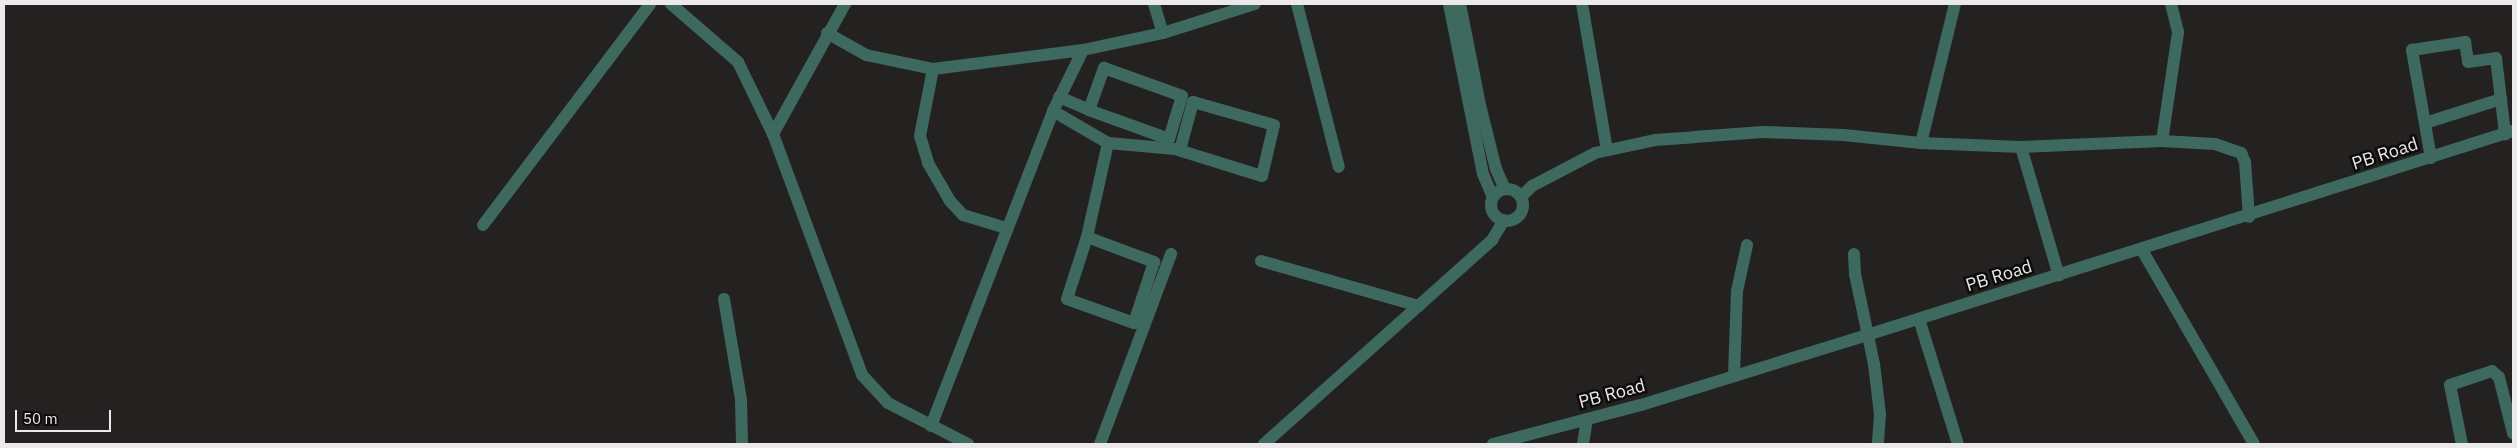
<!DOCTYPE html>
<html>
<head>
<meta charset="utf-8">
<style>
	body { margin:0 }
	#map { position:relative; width:2517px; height:448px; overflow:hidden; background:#242221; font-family:"IBM Plex Sans",sans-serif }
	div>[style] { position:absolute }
	.minor>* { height:12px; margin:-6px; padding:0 6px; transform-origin:6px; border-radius:6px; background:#3e695f }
	.tertiary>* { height:12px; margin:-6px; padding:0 6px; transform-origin:6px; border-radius:6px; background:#3e695f }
	.tertiary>.ring { margin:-6px; padding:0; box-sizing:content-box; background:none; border:12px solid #3e695f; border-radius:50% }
	span { translate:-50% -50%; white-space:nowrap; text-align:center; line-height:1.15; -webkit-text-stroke:5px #0d0c0b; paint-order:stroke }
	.street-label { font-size:18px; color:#ebe9e9 }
	.frame { position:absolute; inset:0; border:5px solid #ebe9e9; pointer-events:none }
	.scale { position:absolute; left:15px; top:410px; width:96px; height:22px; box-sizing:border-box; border:2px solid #ebe9e9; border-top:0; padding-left:6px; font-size:15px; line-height:18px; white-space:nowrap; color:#ebe9e9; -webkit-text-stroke:4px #0d0c0b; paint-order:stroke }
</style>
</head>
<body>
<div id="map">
	<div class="minor">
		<i style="left:1154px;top:4px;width:30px;rotate:73deg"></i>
		<i style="left:1297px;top:4px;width:168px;rotate:75.6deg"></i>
		<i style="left:1582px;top:4px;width:148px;rotate:80.3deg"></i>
		<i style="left:827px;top:33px;width:45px;rotate:29.4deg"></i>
		<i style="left:866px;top:55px;width:68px;rotate:11.8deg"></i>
		<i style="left:933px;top:69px;width:151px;rotate:-7.2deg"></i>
		<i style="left:1083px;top:50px;width:82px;rotate:-12deg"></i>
		<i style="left:1163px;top:33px;width:96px;rotate:-17.5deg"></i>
		<i style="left:1104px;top:68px;width:83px;rotate:19.7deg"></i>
		<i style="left:1182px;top:96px;width:45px;rotate:106.8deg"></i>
		<i style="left:1169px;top:139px;width:85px;rotate:-160.1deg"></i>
		<i style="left:1089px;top:110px;width:45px;rotate:-70.3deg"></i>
		<i style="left:933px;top:69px;width:68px;rotate:101deg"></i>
		<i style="left:920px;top:136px;width:28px;rotate:73deg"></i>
		<i style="left:928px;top:163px;width:44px;rotate:59.9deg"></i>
		<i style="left:950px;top:201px;width:19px;rotate:47deg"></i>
		<i style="left:963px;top:215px;width:45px;rotate:16.8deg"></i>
		<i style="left:1059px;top:97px;width:33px;rotate:23deg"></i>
		<i style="left:1053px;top:111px;width:64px;rotate:30.2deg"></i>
		<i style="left:1108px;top:143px;width:96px;rotate:102.6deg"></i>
		<i style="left:1087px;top:237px;width:72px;rotate:20.5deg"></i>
		<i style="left:1154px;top:262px;width:64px;rotate:108.2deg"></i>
		<i style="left:1134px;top:323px;width:71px;rotate:-160.3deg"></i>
		<i style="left:1067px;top:299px;width:65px;rotate:-72.1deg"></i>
		<i style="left:2425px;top:123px;width:80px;rotate:-17.5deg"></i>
		<i style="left:773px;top:134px;width:149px;rotate:-61deg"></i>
		<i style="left:2162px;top:141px;width:110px;rotate:-81.6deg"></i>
		<i style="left:2178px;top:32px;width:29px;rotate:-104deg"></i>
		<i style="left:1108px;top:143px;width:67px;rotate:5.1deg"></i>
		<i style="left:1175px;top:149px;width:91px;rotate:17.2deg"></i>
		<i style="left:1262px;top:176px;width:52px;rotate:-76.8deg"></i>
		<i style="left:1274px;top:125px;width:84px;rotate:-164.1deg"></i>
		<i style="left:1193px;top:102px;width:50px;rotate:105.2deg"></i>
		<i style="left:1921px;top:143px;width:143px;rotate:-76.3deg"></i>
		<i style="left:2021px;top:147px;width:134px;rotate:73.6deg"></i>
		<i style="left:2431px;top:158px;width:110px;rotate:-100deg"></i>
		<i style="left:2412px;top:50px;width:54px;rotate:-8.6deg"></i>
		<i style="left:2465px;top:42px;width:20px;rotate:81deg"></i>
		<i style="left:2468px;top:62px;width:28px;rotate:-8deg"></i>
		<i style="left:2496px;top:58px;width:77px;rotate:83.2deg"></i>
		<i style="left:483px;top:225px;width:277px;rotate:-52.9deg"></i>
		<i style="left:2142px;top:250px;width:224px;rotate:60deg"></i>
		<i style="left:1854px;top:254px;width:20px;rotate:87deg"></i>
		<i style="left:1855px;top:274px;width:92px;rotate:78.1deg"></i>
		<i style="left:1874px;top:364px;width:50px;rotate:83.2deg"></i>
		<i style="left:1880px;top:414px;width:30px;rotate:94deg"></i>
		<i style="left:1261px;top:261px;width:164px;rotate:15.9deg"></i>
		<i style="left:724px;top:299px;width:102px;rotate:80.4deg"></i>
		<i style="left:741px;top:400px;width:44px;rotate:88.7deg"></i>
		<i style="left:1919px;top:319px;width:131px;rotate:72.7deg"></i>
		<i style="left:1734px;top:376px;width:85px;rotate:-88deg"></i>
		<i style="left:1737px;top:291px;width:47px;rotate:-77.7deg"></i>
		<i style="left:931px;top:426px;width:338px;rotate:-68.8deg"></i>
		<i style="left:1053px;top:111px;width:68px;rotate:-63.8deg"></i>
		<i style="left:1100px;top:444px;width:203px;rotate:-69.5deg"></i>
		<i style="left:1583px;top:444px;width:25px;rotate:-81deg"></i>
		<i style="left:2462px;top:444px;width:60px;rotate:-101.5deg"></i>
		<i style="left:2450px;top:385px;width:44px;rotate:-18.4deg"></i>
		<i style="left:2492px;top:371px;width:9px;rotate:41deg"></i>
		<i style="left:2499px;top:377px;width:58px;rotate:76deg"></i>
	</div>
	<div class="tertiary">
		<i style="left:671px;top:4px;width:89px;rotate:40.9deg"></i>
		<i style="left:738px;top:62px;width:80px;rotate:64.1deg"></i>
		<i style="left:773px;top:134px;width:257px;rotate:69.7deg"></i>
		<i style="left:862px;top:375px;width:38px;rotate:47deg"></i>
		<i style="left:888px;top:403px;width:90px;rotate:27.1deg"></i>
		<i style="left:1449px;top:4px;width:173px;rotate:78.7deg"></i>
		<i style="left:1483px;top:174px;width:25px;rotate:67deg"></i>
		<i style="left:1460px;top:4px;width:103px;rotate:78.8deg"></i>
		<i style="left:1480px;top:105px;width:66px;rotate:76deg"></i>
		<i style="left:1496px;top:169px;width:22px;rotate:66deg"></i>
		<i class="ring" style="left:1491px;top:189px;width:20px;height:20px"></i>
		<i style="left:1521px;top:197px;width:16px;rotate:-45deg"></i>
		<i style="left:1532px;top:186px;width:71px;rotate:-27.6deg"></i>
		<i style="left:1595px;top:153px;width:61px;rotate:-12.2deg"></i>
		<i style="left:1655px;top:140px;width:39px;rotate:-4deg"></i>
		<i style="left:1694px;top:137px;width:69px;rotate:-4.1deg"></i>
		<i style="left:1763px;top:132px;width:81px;rotate:2.1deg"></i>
		<i style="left:1844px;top:135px;width:77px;rotate:5.9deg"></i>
		<i style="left:1921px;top:143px;width:100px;rotate:2.3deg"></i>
		<i style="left:2021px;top:147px;width:141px;rotate:-2.4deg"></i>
		<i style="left:2162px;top:141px;width:53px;rotate:3.2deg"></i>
		<i style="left:2215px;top:144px;width:28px;rotate:19deg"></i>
		<i style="left:2241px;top:153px;width:10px;rotate:66deg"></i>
		<i style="left:2245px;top:162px;width:55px;rotate:85.8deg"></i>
		<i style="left:1264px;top:444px;width:306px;rotate:-41.8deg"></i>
		<i style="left:1492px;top:240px;width:23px;rotate:-59deg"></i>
		<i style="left:1493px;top:444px;width:153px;rotate:-14.8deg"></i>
		<i style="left:1641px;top:405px;width:237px;rotate:-17.2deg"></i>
		<i style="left:1867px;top:335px;width:677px;rotate:-17.53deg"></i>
	</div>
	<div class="street-label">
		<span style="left:2385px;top:154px;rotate:-18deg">PB Road</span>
		<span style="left:1999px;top:276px;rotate:-17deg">PB Road</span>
		<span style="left:1612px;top:394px;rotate:-15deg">PB Road</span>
	</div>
	<div class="frame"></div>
	<div class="scale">50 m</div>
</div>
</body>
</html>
